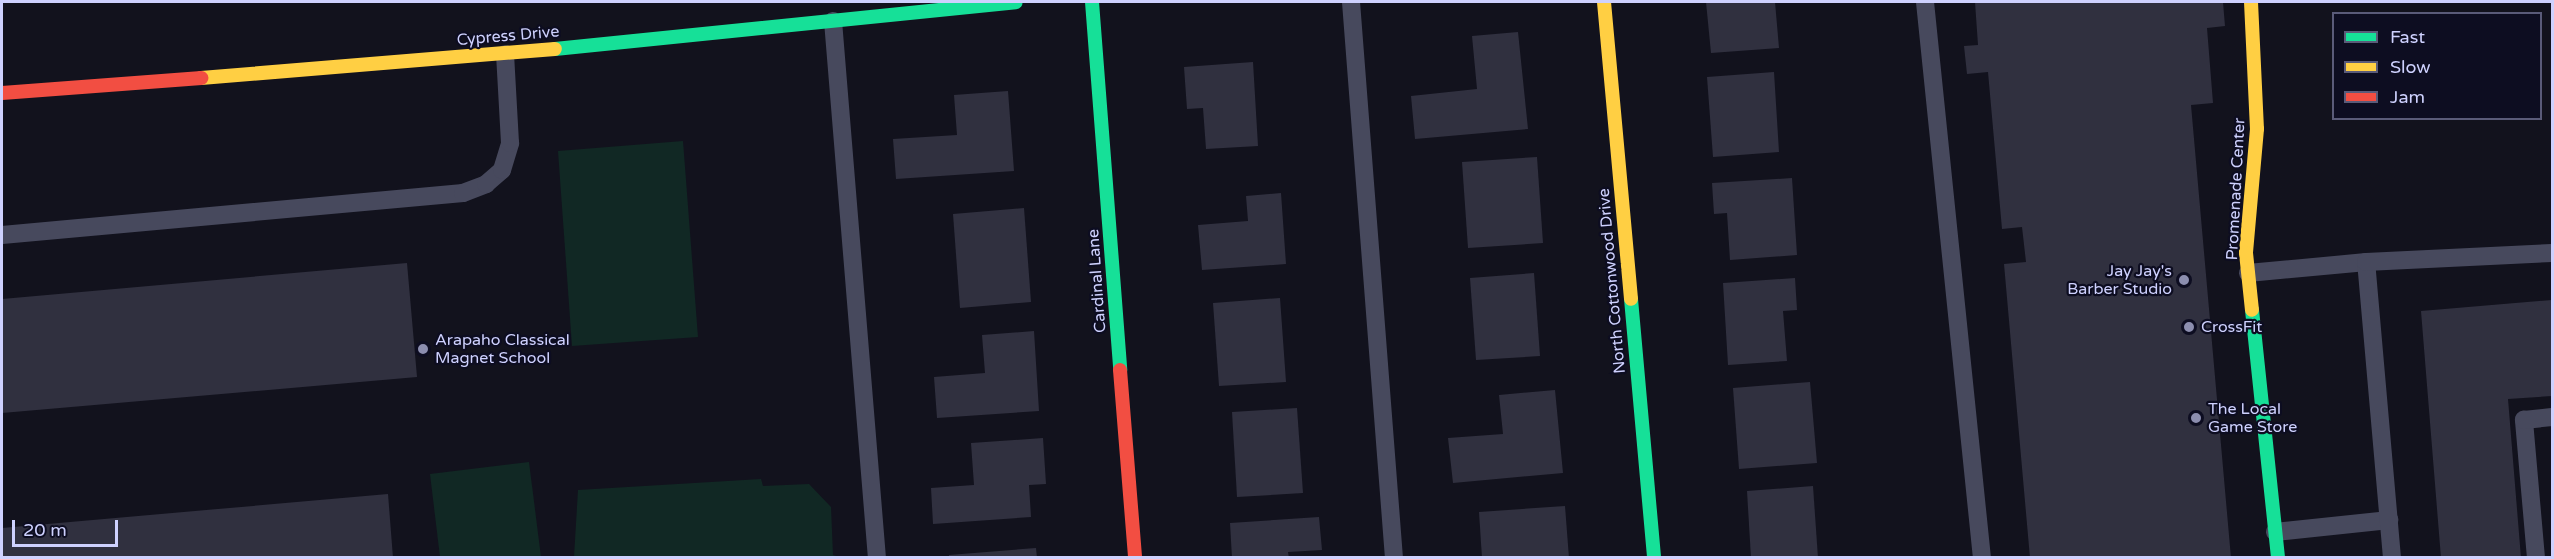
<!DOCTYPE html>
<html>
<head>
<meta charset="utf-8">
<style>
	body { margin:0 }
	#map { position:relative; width:2554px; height:559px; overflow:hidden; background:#12121d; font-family:"Varela Round",sans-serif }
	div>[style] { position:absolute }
	.green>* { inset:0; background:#112824 }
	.building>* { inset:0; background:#30303f }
	.lane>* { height:18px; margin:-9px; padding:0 9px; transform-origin:9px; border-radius:9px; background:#47495d }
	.fast>* { height:14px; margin:-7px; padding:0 7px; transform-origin:7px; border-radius:7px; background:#16e098 }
	.slow>* { height:14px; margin:-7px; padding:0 7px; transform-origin:7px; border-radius:7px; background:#ffcf43 }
	.jam>* { height:14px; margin:-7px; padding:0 7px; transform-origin:7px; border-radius:7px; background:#f24e42 }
	.dots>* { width:16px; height:16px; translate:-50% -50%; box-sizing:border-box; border:3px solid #0d0d21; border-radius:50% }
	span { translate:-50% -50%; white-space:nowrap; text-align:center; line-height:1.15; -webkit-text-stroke:4.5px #0d0d21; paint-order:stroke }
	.street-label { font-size:16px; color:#ced1fe }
	.poi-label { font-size:16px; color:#ced1fe }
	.right { translate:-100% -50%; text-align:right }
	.left { translate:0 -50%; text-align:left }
	.frame { position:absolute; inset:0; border:3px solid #ced1fe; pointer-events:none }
	.legend { position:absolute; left:2332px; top:12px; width:210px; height:108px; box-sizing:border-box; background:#0d0d21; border:2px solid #5a5b79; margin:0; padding:8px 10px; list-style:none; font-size:18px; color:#ced1fe }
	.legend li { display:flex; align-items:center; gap:12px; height:30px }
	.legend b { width:30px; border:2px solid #5a5b79 }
	.scale { position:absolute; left:12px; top:520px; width:106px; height:27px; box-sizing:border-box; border:3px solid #ced1fe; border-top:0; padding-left:8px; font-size:18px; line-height:21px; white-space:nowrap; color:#ced1fe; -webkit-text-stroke:4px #0d0d21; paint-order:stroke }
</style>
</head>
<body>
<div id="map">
	<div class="green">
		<i style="clip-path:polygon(683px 141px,698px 337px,572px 346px,558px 151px)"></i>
		<i style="clip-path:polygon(529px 462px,541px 557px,440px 557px,430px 474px)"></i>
		<i style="clip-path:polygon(761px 479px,763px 486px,809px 484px,831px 507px,833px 555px,840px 557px,574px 557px,578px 490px)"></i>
	</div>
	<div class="building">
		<i style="clip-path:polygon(1706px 2px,1775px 2px,1779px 48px,1711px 53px)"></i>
		<i style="clip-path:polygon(1975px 2px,2223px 2px,2225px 26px,2207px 28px,2213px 103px,2191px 105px,2231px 558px,2030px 558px,2004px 264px,2026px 262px,2022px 227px,2002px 229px,1988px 72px,1967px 74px,1964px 46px,1978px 45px)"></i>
		<i style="clip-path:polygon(1518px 32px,1528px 129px,1415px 139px,1411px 96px,1477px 89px,1472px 36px)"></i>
		<i style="clip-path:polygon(1253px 62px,1258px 146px,1206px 149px,1203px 108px,1187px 109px,1184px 67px)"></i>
		<i style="clip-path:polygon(1774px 72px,1779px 152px,1713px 157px,1707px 77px)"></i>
		<i style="clip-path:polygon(1008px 91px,1014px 171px,896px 179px,893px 139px,957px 135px,954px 95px)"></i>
		<i style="clip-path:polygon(1537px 157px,1543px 243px,1468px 248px,1462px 162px)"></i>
		<i style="clip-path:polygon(1792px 178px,1797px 255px,1730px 260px,1727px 213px,1714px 214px,1712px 183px)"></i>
		<i style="clip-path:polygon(1281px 193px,1286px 264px,1202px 270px,1198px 225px,1248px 221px,1246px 196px)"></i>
		<i style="clip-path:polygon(1024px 208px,1031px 302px,960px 308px,953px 214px)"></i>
		<i style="clip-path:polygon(407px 263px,417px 377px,2px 413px,2px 299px)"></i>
		<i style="clip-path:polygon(1534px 273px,1540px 356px,1476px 360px,1470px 278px)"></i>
		<i style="clip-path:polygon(1795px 278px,1797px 310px,1783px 311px,1787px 361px,1728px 365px,1723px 283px)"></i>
		<i style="clip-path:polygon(1280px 298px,1286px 382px,1219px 386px,1213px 303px)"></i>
		<i style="clip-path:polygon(2552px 300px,2552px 396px,2508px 399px,2521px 558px,2441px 558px,2421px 311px)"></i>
		<i style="clip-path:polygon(1034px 331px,1039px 411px,937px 418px,934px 377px,985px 373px,982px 335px)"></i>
		<i style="clip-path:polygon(1810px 382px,1817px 463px,1739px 469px,1733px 388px)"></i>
		<i style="clip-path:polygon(1555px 390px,1563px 473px,1453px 483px,1448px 438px,1503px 434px,1499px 395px)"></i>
		<i style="clip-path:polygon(1297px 408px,1303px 493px,1237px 497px,1232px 412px)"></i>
		<i style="clip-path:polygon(1043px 438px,1046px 484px,1029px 485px,1031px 517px,933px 524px,931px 488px,974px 485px,971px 443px)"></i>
		<i style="clip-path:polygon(1813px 486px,1818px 558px,1751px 558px,1747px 491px)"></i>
		<i style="clip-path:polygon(388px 494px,393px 558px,2px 558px,2px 528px)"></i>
		<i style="clip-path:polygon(1565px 506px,1569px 558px,1482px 558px,1479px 512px)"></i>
		<i style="clip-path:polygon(1319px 517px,1322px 550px,1288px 552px,1289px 558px,1232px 558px,1230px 523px)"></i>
		<i style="clip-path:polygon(1036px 548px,1037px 558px,949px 558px,949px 555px)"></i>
	</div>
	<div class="lane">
		<i style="left:1351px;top:2px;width:558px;rotate:85.58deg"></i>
		<i style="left:1925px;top:2px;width:559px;rotate:84.15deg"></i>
		<i style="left:833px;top:21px;width:539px;rotate:85.32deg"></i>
		<i style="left:2px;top:235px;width:463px;rotate:-5.2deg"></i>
		<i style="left:463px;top:193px;width:25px;rotate:-21deg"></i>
		<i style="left:486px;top:184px;width:21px;rotate:-41deg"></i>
		<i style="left:502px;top:170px;width:28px;rotate:-73deg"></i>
		<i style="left:510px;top:143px;width:89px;rotate:-93.2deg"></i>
		<i style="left:2248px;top:273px;width:119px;rotate:-5.3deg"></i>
		<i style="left:2275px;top:532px;width:115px;rotate:-6deg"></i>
		<i style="left:2392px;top:558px;width:297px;rotate:-95deg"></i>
		<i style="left:2366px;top:262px;width:186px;rotate:-2.8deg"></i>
		<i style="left:2536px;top:558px;width:139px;rotate:-95deg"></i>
		<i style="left:2524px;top:420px;width:28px;rotate:-6deg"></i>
	</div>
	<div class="fast">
		<i style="left:1092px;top:2px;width:369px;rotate:85.6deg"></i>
		<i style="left:555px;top:49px;width:463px;rotate:-5.8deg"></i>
		<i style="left:1631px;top:299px;width:260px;rotate:84.9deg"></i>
		<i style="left:2252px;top:310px;width:249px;rotate:84deg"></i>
	</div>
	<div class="slow">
		<i style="left:1604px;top:2px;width:298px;rotate:84.8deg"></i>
		<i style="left:2251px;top:2px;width:127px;rotate:87.3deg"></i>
		<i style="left:2257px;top:129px;width:124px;rotate:95.1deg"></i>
		<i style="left:2246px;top:253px;width:57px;rotate:84deg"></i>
		<i style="left:201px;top:78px;width:355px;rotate:-4.7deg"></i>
	</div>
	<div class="jam">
		<i style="left:2px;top:93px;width:200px;rotate:-4.3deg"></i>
		<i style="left:1120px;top:370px;width:189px;rotate:85.4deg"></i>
	</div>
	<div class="dots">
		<i style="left:2184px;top:280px;background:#8c8eaf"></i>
		<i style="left:2189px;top:327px;background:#8c8eaf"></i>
		<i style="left:423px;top:349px;background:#8c8eaf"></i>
		<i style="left:2196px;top:418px;background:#8c8eaf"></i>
	</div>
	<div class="street-label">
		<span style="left:508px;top:36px;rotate:-5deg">Cypress Drive</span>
		<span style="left:2236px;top:189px;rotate:-87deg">Promenade Center</span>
		<span style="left:1097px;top:281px;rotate:-94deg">Cardinal Lane</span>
		<span style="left:1612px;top:281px;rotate:-95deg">North Cottonwood Drive</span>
	</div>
	<div class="poi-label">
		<span class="right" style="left:2172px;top:280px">Jay Jay's<br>Barber Studio</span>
		<span class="left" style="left:2201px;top:327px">CrossFit</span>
		<span class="left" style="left:435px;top:349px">Arapaho Classical<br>Magnet School</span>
		<span class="left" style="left:2208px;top:418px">The Local<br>Game Store</span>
	</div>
	<div class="frame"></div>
	<ul class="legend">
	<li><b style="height:8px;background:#16e098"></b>Fast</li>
	<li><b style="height:8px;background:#ffcf43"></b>Slow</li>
	<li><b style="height:8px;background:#f24e42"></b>Jam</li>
	</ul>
	<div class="scale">20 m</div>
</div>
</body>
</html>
